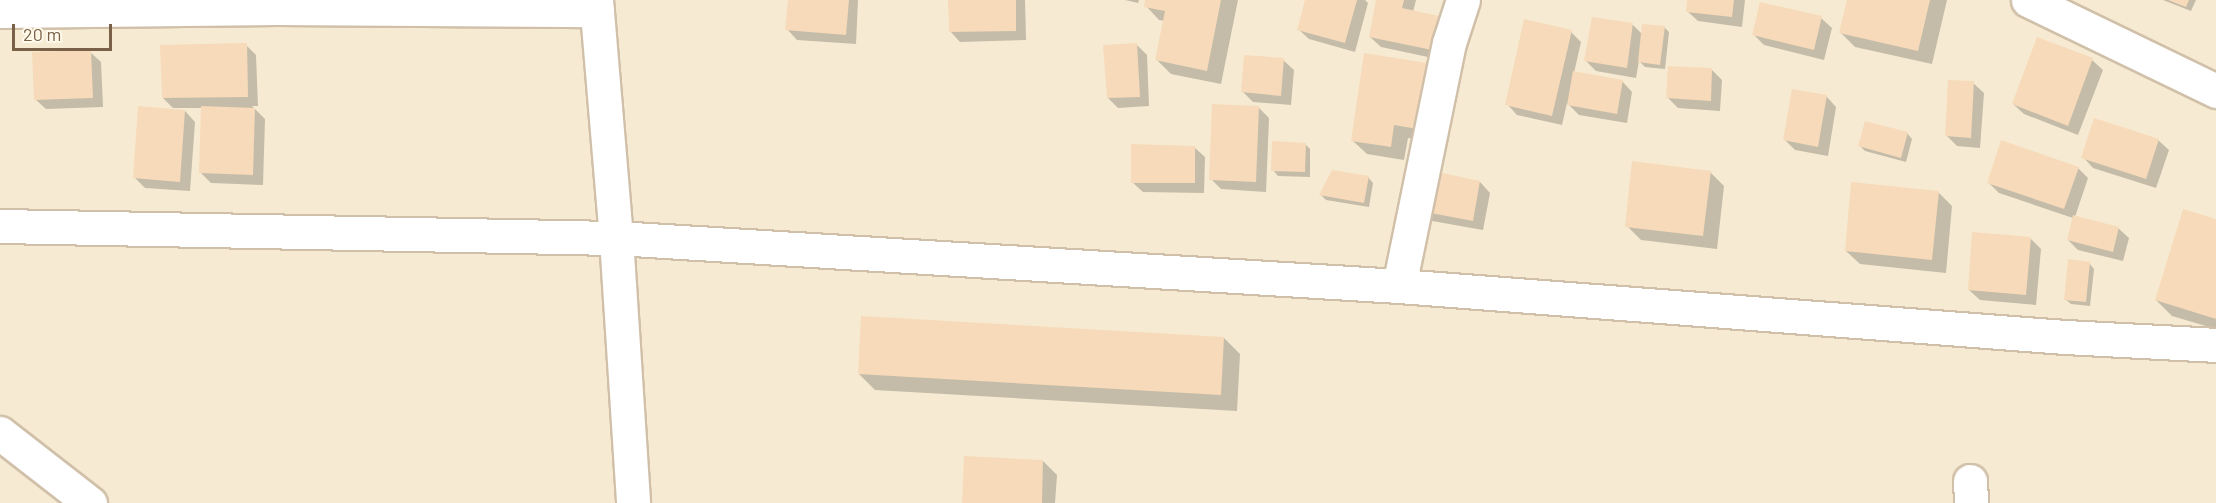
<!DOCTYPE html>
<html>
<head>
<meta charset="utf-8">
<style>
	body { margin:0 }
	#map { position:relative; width:2216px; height:503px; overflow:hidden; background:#fef8e4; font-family:Barlow,sans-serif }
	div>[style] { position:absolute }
	.residential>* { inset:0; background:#f6ebd2 }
	.shadow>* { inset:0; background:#0003 }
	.building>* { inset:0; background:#f6dab9 }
	.roads { filter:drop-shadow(2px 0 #d1c0a9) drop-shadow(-2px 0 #d1c0a9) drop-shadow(0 2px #d1c0a9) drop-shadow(0 -2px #d1c0a9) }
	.minor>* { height:33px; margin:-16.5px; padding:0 16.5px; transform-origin:16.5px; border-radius:16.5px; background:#fff }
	span { translate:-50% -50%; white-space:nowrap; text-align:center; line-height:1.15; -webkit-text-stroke:4.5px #fffaec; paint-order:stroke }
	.scale { position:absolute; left:12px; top:24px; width:100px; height:27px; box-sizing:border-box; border:3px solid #796047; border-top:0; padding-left:8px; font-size:18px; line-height:21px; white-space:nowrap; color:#796047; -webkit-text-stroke:4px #fffaec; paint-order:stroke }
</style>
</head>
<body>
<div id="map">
	<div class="residential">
		<i style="clip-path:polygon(0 0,2216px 0,2216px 503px,0 503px)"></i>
	</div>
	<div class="shadow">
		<i style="clip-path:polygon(789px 0,858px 0,856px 44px,797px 40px,787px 29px)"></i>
		<i style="clip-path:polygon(949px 0,1025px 0,1026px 40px,960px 42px,950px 31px)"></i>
		<i style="clip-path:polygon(1125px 0,1139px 0,1138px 3px)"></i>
		<i style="clip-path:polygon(1147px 0,1238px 0,1221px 84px,1171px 74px,1157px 60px,1165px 21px,1159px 20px,1146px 6px)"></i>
		<i style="clip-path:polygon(1306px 0,1365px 0,1368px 3px,1355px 52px,1309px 39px,1298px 29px)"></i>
		<i style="clip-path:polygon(1378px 0,1416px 0,1413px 12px,1438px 17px,1449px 28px,1442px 60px,1381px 47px,1370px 37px)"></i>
		<i style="clip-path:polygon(1689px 0,1745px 0,1742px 27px,1698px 21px,1687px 11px)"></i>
		<i style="clip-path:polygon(1848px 0,1947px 0,1932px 64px,1855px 47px,1841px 33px)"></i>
		<i style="clip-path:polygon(2163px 0,2196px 0,2191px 11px)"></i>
		<i style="clip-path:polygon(1821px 18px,1832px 28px,1824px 60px,1764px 45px,1754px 35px)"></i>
		<i style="clip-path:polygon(1633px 25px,1643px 35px,1664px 27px,1669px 32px,1665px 69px,1645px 67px,1639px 61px,1636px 78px,1596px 71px,1586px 61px)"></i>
		<i style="clip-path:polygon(1571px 32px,1581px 42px,1574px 73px,1622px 81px,1632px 92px,1627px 123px,1579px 115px,1567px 103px,1562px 125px,1517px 115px,1507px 104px)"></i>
		<i style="clip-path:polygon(246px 45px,256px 55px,258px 106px,252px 106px,265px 119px,263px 185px,211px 183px,201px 173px,203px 108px,173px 108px,163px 98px)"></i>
		<i style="clip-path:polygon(1137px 45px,1147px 55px,1149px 106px,1118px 108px,1108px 98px)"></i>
		<i style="clip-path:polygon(90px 52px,101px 62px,103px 107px,46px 109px,35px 99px)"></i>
		<i style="clip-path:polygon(1283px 60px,1294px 70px,1291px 105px,1253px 102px,1243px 92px)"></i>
		<i style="clip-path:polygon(2092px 60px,2103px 70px,2078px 135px,2024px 114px,2013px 104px)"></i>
		<i style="clip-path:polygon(1426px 64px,1440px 78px,1431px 142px,1408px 138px,1404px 160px,1367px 154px,1353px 141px)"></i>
		<i style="clip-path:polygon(1712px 70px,1722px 80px,1720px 111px,1678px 108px,1668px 98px)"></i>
		<i style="clip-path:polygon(1973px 83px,1984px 93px,1980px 148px,1957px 146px,1946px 135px)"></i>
		<i style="clip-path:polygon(1826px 96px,1836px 107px,1828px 156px,1795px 150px,1785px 140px)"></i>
		<i style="clip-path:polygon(1258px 107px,1269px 118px,1266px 192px,1221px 189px,1211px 179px)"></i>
		<i style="clip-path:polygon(185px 111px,195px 122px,190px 191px,145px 188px,134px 177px)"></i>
		<i style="clip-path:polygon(1907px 133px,1912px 139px,1906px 162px,1865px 151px,1860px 146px)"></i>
		<i style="clip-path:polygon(2158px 140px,2169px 150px,2156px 188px,2093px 168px,2083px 157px)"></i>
		<i style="clip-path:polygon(1305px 144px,1310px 149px,1310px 177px,1278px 176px,1273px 170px)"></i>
		<i style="clip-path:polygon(1194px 147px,1205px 157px,1204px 193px,1143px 192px,1132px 182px)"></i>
		<i style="clip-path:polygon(2078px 168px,2088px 178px,2075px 217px,2118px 228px,2129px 238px,2123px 261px,2078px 250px,2068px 240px,2073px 218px,1999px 193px,1989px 183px)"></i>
		<i style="clip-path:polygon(1710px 172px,1724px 186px,1717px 249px,1641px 240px,1627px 226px)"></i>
		<i style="clip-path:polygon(1368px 177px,1373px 183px,1369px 207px,1326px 200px,1321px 195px)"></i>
		<i style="clip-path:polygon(1480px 182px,1490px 193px,1483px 230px,1432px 221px,1422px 211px)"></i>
		<i style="clip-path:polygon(1938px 192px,1952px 206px,1946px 273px,1860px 264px,1846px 251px)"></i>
		<i style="clip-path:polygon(2216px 221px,2216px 329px,2172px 316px,2156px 300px)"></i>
		<i style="clip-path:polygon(2030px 238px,2041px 249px,2036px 305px,1980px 300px,1969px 290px)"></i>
		<i style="clip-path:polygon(2089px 263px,2094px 269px,2090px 306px,2071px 304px,2065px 299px)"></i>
		<i style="clip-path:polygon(1224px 338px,1240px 354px,1237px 411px,875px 390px,859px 374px)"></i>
		<i style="clip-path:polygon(1043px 461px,1057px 475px,1055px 503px,963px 503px)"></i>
	</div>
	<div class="building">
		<i style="clip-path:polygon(788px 0,849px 0,846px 35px,785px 30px)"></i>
		<i style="clip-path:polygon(948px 0,1016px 0,1016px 31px,949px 32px)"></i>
		<i style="clip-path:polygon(1145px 0,1221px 0,1207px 71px,1155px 60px,1165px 11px,1144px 7px)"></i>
		<i style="clip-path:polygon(1305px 0,1357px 0,1345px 43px,1297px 30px)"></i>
		<i style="clip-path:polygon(1376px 0,1404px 0,1402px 8px,1439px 16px,1432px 50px,1369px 37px)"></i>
		<i style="clip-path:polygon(1687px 0,1734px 0,1732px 17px,1686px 12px)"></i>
		<i style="clip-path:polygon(1847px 0,1930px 0,1918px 51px,1839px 33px)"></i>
		<i style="clip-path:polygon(2168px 0,2189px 0,2186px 7px)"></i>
		<i style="clip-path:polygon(1760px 2px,1822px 16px,1814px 50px,1752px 35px)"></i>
		<i style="clip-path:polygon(1592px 17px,1633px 23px,1627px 68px,1584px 61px)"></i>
		<i style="clip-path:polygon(1524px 19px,1572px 30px,1552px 116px,1505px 105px)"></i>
		<i style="clip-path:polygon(1642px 24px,1665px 26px,1660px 65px,1638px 62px)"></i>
		<i style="clip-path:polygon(2037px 37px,2093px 58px,2068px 126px,2012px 104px)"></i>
		<i style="clip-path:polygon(247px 43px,248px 97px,162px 98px,160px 45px)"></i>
		<i style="clip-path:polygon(1137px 43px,1140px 97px,1107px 98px,1103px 45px)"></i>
		<i style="clip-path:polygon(91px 50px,93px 98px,34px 100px,32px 52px)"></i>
		<i style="clip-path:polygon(1364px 53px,1427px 63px,1418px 129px,1394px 125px,1391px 147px,1351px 141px)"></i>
		<i style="clip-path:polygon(1244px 55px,1284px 58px,1281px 96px,1241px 92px)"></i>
		<i style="clip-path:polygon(1668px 66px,1712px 68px,1711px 101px,1666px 98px)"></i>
		<i style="clip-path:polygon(1573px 71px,1623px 80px,1617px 114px,1567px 105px)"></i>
		<i style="clip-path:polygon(1948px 80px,1974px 81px,1971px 138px,1945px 136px)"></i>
		<i style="clip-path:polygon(1792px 89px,1827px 95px,1818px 147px,1783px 140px)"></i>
		<i style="clip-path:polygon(1212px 104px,1259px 106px,1256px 182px,1209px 180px)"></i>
		<i style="clip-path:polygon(138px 106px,185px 110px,180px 182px,133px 178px)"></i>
		<i style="clip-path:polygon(201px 106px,255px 108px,253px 175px,199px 173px)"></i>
		<i style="clip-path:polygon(2094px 118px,2159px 139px,2146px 179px,2081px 158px)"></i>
		<i style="clip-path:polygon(1865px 121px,1908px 132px,1901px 158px,1858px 146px)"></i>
		<i style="clip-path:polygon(2001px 140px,2079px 167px,2064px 209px,1987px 183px)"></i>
		<i style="clip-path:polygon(1272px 141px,1306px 143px,1305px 172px,1271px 171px)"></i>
		<i style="clip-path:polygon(1131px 144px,1195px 146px,1195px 183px,1131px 183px)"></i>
		<i style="clip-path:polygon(1632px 161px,1711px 171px,1703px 236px,1625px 227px)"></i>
		<i style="clip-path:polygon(1332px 170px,1369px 176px,1364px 203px,1319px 195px)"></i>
		<i style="clip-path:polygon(1428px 170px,1480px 181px,1473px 221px,1420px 211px)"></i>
		<i style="clip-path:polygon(1851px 182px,1939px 191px,1932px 260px,1845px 251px)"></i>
		<i style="clip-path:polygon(2183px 209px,2216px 219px,2216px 319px,2155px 300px)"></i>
		<i style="clip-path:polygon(2073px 215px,2119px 227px,2113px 252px,2067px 240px)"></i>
		<i style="clip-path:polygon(1972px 232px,2031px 237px,2026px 295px,1968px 290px)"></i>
		<i style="clip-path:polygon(2068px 259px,2090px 262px,2086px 302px,2064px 300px)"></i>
		<i style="clip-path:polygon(861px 316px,1224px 337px,1221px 395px,858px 374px)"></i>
		<i style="clip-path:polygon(964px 456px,1043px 460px,1042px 503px,962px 503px)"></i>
	</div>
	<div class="roads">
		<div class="minor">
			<i style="left:596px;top:0;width:239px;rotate:85.2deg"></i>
			<i style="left:616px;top:238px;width:266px;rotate:86.3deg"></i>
			<i style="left:2028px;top:0;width:209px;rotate:25.8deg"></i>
			<i style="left:0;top:11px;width:277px;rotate:-0.6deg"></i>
			<i style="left:277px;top:8px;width:320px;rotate:0.4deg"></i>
			<i style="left:0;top:226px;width:616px;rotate:1.12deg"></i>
			<i style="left:616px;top:238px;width:784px;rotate:3.51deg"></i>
			<i style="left:1399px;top:286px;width:668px;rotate:4.38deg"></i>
			<i style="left:2065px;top:337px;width:151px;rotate:3deg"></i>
			<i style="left:1399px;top:286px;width:248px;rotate:-78.4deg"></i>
			<i style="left:1449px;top:43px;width:45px;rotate:-72deg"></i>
			<i style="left:0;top:433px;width:114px;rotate:37.9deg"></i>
			<i style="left:1970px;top:481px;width:22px;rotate:87deg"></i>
		</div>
	</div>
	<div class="scale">20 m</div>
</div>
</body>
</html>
